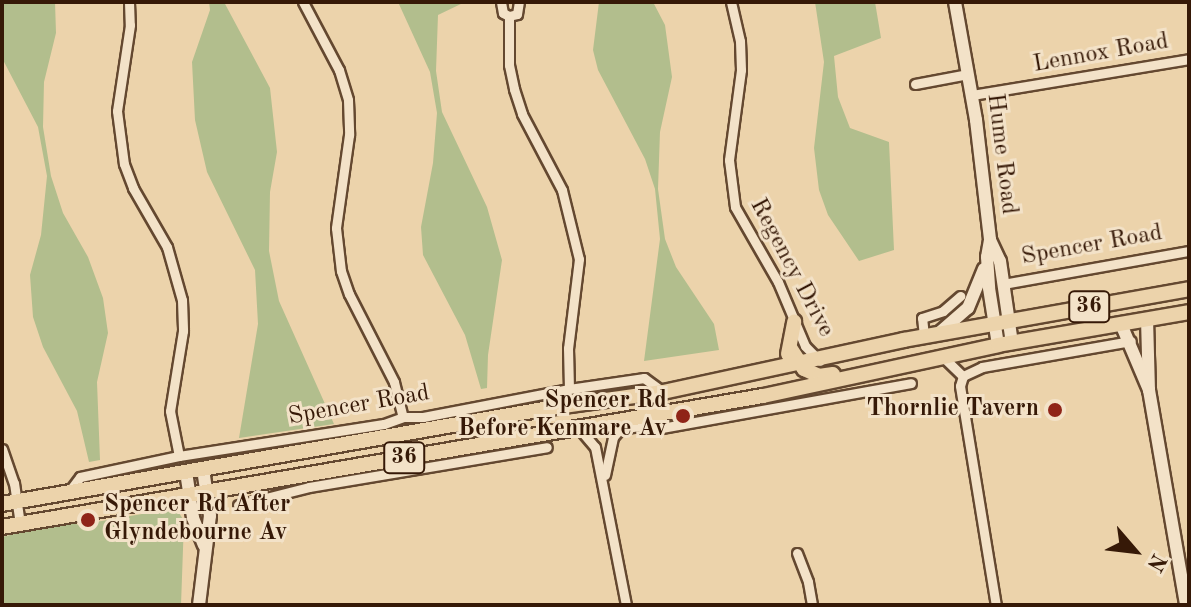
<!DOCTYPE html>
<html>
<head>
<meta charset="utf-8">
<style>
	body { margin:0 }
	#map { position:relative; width:1191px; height:607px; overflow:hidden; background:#ecd3ab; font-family:"Old Standard TT",serif }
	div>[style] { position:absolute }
	.green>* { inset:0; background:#b2be8d }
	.roads { filter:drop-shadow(2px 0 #644830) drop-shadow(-2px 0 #644830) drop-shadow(0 2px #644830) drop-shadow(0 -2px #644830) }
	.minor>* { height:9px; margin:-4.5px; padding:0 4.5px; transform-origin:4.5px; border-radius:4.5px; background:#f3e2c8 }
	.tertiary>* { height:12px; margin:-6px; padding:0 6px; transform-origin:6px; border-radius:6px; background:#f3e2c8 }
	.primary>* { height:14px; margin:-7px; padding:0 7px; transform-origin:7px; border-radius:7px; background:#ecd3ab }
	.dots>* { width:22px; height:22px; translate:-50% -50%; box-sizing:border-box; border:4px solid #f3e2c8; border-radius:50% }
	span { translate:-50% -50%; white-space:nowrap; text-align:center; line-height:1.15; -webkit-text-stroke:6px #f3e2c8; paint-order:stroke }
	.shield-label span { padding:2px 6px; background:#f3e2c8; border:2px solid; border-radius:6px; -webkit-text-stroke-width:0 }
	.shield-label { font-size:22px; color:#361907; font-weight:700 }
	.street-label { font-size:24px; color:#361907 }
	.poi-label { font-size:24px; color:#361907; font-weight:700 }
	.right { translate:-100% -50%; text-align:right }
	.left { translate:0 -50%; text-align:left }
	.frame { position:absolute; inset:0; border:4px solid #361907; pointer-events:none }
	.north { position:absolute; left:1095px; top:511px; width:80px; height:80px; -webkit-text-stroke:6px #f3e2c8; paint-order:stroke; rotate:118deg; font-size:22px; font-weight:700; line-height:32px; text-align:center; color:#361907 }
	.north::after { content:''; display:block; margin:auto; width:28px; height:36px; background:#361907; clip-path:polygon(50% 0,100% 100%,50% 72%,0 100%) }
</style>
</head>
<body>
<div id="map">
	<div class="green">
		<i style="clip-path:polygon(2px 2px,55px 2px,56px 33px,44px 82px,43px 127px,51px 176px,63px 213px,88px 257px,103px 298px,108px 333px,97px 382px,100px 460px,89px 462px,77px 411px,43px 347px,33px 317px,30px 275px,41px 235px,47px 176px,38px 127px,2px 58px)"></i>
		<i style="clip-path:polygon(209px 2px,224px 2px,270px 88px,277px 152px,270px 192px,269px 251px,279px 301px,334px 424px,239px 438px,258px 324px,255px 270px,207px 172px,195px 120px,192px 62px,210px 10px)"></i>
		<i style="clip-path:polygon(398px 2px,465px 2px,438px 15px,436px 71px,442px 112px,487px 207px,502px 260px,488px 355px,487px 388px,481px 389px,465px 335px,423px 255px,421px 227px,433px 163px,437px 113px,430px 72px)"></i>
		<i style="clip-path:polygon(599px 2px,653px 2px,665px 25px,672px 77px,660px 132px,658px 189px,665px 239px,676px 267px,714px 324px,719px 350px,644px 361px,660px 239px,655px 189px,645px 159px,598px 70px,593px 50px)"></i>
		<i style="clip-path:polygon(815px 2px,875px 2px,881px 38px,834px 56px,838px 97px,850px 128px,889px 142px,894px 250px,859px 261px,828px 215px,819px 190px,814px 148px,824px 62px)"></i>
		<i style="clip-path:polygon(176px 508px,184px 521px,181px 605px,2px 605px,2px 537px,66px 521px,79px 525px)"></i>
	</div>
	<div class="roads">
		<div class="minor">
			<i style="left:129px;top:2px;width:23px;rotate:88deg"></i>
			<i style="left:130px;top:25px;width:87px;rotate:98.6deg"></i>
			<i style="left:117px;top:111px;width:53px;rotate:82.5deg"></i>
			<i style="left:124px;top:164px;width:26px;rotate:69deg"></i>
			<i style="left:133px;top:188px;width:68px;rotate:60deg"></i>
			<i style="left:167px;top:247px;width:55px;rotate:74.2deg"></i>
			<i style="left:182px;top:300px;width:31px;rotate:88deg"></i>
			<i style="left:183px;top:331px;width:81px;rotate:99.2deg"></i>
			<i style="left:170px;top:411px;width:46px;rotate:78.7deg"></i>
			<i style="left:303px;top:2px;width:77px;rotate:62.1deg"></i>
			<i style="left:339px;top:70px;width:31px;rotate:73deg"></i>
			<i style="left:348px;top:100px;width:35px;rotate:88deg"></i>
			<i style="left:349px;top:135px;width:94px;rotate:98deg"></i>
			<i style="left:336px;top:228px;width:43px;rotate:83.4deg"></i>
			<i style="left:341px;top:271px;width:24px;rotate:71deg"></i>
			<i style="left:349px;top:294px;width:99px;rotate:62.9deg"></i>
			<i style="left:394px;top:382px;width:36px;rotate:76deg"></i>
			<i style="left:501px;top:2px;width:11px;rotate:80deg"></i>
			<i style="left:503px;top:13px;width:7px;rotate:27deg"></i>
			<i style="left:509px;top:16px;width:49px;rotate:90deg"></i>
			<i style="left:509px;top:65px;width:25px;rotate:78deg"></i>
			<i style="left:514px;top:89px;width:26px;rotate:72deg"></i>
			<i style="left:522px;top:114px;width:86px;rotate:62.2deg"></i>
			<i style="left:562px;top:190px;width:71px;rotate:76.2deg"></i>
			<i style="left:579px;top:259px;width:90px;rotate:97deg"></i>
			<i style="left:568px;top:348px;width:41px;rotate:88.6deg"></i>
			<i style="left:731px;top:2px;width:40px;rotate:77deg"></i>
			<i style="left:740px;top:41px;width:29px;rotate:88deg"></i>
			<i style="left:741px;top:70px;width:91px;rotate:97.6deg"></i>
			<i style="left:729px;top:160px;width:47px;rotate:82.7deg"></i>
			<i style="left:735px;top:207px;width:86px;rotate:60.2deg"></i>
			<i style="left:778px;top:282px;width:69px;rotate:67.1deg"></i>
			<i style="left:805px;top:346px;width:21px;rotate:45deg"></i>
			<i style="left:509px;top:16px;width:8px;rotate:-14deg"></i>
			<i style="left:517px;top:14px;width:12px;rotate:-81deg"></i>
			<i style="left:915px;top:84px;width:54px;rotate:-10.7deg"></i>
			<i style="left:972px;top:95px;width:220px;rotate:-9.4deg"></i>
			<i style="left:1003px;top:284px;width:189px;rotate:-10.1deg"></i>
			<i style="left:924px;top:336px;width:18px;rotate:-96deg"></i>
			<i style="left:922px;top:318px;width:22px;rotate:-18deg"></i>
			<i style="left:943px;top:311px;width:23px;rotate:-41deg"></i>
			<i style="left:943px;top:357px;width:28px;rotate:44deg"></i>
			<i style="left:963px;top:376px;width:10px;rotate:107deg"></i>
			<i style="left:960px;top:386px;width:222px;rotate:80.7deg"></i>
			<i style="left:963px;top:376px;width:21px;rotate:-25deg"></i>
			<i style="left:982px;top:367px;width:151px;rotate:-9.9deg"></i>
			<i style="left:578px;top:427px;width:26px;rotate:50deg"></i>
			<i style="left:595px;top:447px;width:161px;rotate:78.9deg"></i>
			<i style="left:656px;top:429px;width:259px;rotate:-10.2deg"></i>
			<i style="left:2px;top:449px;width:36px;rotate:71deg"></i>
			<i style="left:14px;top:483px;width:41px;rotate:81.7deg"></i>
			<i style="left:605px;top:475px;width:39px;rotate:-78deg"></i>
			<i style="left:613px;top:437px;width:11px;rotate:-49deg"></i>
			<i style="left:620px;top:429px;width:32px;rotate:-9deg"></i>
			<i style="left:652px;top:424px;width:12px;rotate:-42deg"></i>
			<i style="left:68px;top:493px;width:20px;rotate:-53deg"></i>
			<i style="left:80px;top:477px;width:101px;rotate:-12deg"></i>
			<i style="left:179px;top:456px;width:207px;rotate:-8.9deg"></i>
			<i style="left:384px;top:424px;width:20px;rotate:-20deg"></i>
			<i style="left:403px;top:417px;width:20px"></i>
			<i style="left:423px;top:417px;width:149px;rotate:-10.9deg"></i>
			<i style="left:569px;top:389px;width:76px;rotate:-8.3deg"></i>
			<i style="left:644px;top:378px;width:24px;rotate:36deg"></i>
			<i style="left:238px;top:505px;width:73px;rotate:-14.2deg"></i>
			<i style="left:309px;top:487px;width:241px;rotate:-9.5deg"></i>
			<i style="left:797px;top:553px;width:31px;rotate:69deg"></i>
			<i style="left:808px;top:582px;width:23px;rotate:80deg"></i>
		</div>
		<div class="tertiary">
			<i style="left:955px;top:2px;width:120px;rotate:79.9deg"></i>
			<i style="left:976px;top:120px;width:121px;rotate:83.3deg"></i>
			<i style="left:990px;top:240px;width:17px;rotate:100deg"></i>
			<i style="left:987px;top:257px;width:31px;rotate:86deg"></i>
			<i style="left:989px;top:288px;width:58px;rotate:81deg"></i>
			<i style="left:990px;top:240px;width:23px;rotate:65deg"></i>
			<i style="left:1000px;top:261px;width:83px;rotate:81.7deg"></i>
			<i style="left:1147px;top:319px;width:71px;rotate:88.4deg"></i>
			<i style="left:1149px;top:390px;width:218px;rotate:80.2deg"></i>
			<i style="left:1121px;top:324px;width:72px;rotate:67deg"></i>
			<i style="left:939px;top:333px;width:38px;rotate:-41deg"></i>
			<i style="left:968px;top:308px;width:42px;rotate:-67.7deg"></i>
			<i style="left:186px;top:472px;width:47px;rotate:81.3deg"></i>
			<i style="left:193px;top:518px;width:29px;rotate:68deg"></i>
			<i style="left:199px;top:605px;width:90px;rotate:-83deg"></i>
			<i style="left:210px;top:516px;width:48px;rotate:-98.5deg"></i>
		</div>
		<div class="primary">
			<i style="left:791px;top:349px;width:24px;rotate:57deg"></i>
			<i style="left:804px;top:369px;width:17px;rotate:25deg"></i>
			<i style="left:819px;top:376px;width:14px;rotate:-8deg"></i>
			<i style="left:788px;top:354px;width:33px;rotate:-79deg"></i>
			<i style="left:2px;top:504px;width:555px;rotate:-9.95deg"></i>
			<i style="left:549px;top:408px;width:115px;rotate:-8deg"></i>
			<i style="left:663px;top:392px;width:247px;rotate:-12.2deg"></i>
			<i style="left:904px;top:340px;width:290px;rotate:-10.1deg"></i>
			<i style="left:2px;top:527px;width:772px;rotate:-9.77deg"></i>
			<i style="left:763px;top:396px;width:240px;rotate:-12.2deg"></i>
			<i style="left:998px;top:345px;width:194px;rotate:-9.8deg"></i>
		</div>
	</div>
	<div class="dots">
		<i style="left:1055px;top:410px;background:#8f2418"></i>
		<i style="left:683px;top:416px;background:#8f2418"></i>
		<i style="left:88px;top:520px;background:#8f2418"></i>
	</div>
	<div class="shield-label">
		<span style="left:1089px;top:307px">36</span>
		<span style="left:404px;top:458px">36</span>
	</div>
	<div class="street-label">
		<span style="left:1101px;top:54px;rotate:-10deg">Lennox Road</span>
		<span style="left:1001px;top:154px;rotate:83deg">Hume Road</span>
		<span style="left:1092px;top:246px;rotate:-10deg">Spencer Road</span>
		<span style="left:791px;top:268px;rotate:62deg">Regency Drive</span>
		<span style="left:359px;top:406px;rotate:-10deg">Spencer Road</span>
	</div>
	<div class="poi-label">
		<span class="right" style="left:667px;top:416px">Spencer Rd<br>Before Kenmare Av</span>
		<span class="right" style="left:1039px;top:410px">Thornlie Tavern</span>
		<span class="left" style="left:104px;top:520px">Spencer Rd After<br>Glyndebourne Av</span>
	</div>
	<div class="frame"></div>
	<div class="north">N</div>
</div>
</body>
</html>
